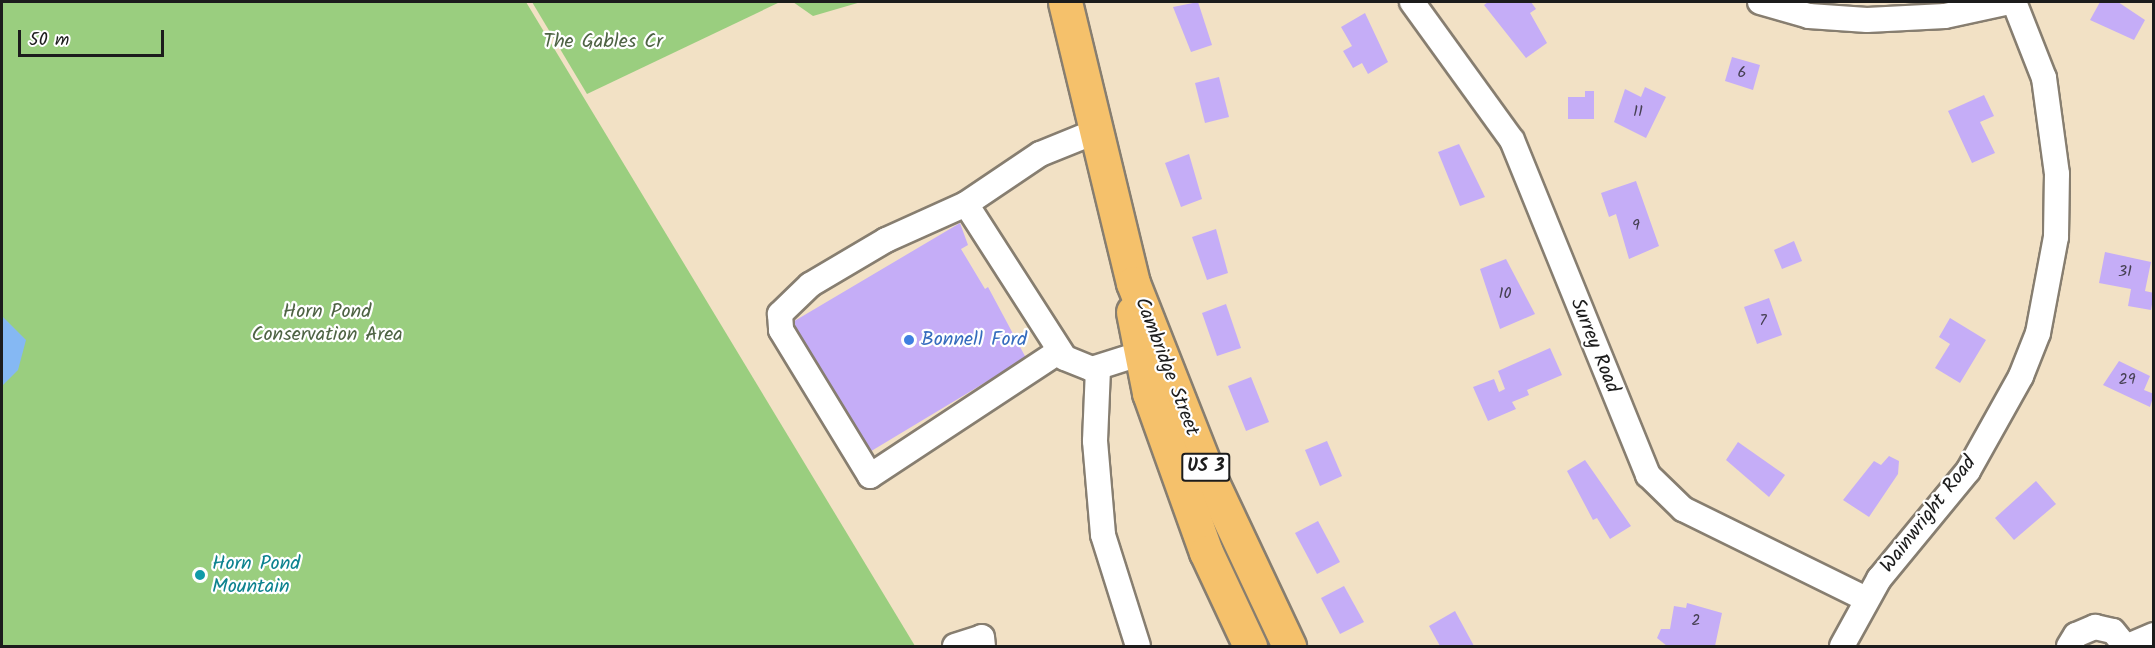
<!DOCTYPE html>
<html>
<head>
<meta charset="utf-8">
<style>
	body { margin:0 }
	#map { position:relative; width:2155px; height:648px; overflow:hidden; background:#f2e1c5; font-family:Kalam,sans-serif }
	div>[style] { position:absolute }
	.green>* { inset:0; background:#9ace7f }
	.water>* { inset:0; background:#85b8f3 }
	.building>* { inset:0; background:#c5adf7 }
	.roads { filter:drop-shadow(2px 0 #877e70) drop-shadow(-2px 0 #877e70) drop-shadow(0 2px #877e70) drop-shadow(0 -2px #877e70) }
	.minor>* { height:24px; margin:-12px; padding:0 12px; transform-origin:12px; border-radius:12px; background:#fff }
	.highway>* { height:33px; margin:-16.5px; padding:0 16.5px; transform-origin:16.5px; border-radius:16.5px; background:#f5c16b }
	.dots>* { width:16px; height:16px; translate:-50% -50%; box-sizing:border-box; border:3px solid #fff; border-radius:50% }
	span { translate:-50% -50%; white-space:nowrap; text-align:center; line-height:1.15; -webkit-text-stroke:4.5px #fff; paint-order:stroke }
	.number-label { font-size:16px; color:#464053 }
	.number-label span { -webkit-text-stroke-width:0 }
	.shield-label span { padding:2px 4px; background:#fff; border:2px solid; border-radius:4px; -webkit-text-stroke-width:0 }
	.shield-label { font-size:18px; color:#1c1c1c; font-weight:700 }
	.park-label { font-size:20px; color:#4e6344 }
	.shop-label { font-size:20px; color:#366cbe }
	.left { translate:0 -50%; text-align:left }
	.street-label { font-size:20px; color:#1c1c1c }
	.culture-label { font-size:20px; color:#0d838f }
	.frame { position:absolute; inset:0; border:3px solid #1c1c1c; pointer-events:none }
	.scale { position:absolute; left:18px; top:30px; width:146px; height:27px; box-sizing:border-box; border:3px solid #1c1c1c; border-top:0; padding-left:8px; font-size:18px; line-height:21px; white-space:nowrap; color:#1c1c1c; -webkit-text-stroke:4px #fff; paint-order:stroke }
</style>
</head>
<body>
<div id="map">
	<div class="green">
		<i style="clip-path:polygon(2px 2px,526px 2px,915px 646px,2px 646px)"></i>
		<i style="clip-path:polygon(532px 2px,780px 2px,587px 94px)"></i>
		<i style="clip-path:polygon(793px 2px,861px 2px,813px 16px)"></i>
	</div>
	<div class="water">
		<i style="clip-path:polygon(2px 316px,26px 340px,18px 370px,2px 386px)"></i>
	</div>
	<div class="building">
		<i style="clip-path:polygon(1198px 2px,1212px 45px,1191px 52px,1173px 7px)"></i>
		<i style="clip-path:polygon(1488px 2px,1531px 2px,1536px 9px,1530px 13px,1547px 43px,1526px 58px,1484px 5px)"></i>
		<i style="clip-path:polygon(2100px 2px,2118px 2px,2145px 20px,2134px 40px,2090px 20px)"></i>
		<i style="clip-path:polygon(1365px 13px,1388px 62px,1368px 74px,1362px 63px,1353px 68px,1343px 51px,1352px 46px,1341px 27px)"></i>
		<i style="clip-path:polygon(1732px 57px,1760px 65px,1753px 90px,1725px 81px)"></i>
		<i style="clip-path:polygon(1219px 77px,1229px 117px,1205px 123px,1195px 83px)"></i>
		<i style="clip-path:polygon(1645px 87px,1666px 97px,1646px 138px,1614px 122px,1625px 89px,1641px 97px)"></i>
		<i style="clip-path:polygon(1585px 91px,1594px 91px,1594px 119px,1568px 119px,1568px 97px,1585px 97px)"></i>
		<i style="clip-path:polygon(1984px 95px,1994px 116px,1980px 122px,1995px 153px,1972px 163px,1948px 111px)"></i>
		<i style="clip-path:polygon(1459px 144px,1485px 197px,1460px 206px,1438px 152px)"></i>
		<i style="clip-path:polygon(1189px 154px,1202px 199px,1181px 207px,1165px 163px)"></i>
		<i style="clip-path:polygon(1636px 181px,1659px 246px,1629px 259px,1616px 214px,1609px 217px,1601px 193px)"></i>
		<i style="clip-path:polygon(960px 223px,968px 245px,961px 249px,985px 289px,988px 287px,1026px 358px,868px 453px,791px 323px)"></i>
		<i style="clip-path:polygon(1216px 229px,1228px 273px,1207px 280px,1192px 237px)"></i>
		<i style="clip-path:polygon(1794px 241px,1802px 261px,1782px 269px,1774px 250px)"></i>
		<i style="clip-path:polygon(2105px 252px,2151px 262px,2145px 291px,2154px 293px,2151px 310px,2128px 306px,2131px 289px,2099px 283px)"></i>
		<i style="clip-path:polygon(1506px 259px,1535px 314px,1500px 329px,1480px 269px)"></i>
		<i style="clip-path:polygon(1769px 298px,1782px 335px,1757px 344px,1744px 307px)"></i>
		<i style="clip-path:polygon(1226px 304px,1241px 348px,1217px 356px,1202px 313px)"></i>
		<i style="clip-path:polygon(1950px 318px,1986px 340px,1960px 383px,1935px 368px,1950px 344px,1939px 337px)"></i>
		<i style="clip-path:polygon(1550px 348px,1562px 375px,1527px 390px,1529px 395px,1512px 402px,1516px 409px,1488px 421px,1473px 387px,1494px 379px,1499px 392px,1505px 389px,1498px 371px)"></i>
		<i style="clip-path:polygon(2119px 361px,2150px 376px,2144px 390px,2154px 394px,2150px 407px,2103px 385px)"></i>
		<i style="clip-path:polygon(1251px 377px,1269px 422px,1246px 431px,1228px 386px)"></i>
		<i style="clip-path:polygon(1327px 441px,1342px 476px,1320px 486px,1305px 450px)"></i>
		<i style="clip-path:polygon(1738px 442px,1785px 475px,1769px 497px,1726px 460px)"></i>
		<i style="clip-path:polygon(1889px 456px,1899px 461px,1898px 474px,1869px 517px,1843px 500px,1874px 461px,1881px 465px)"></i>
		<i style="clip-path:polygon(1585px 460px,1631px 526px,1610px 539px,1597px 518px,1593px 520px,1567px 471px)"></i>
		<i style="clip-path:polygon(2036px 481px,2056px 504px,2014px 540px,1995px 518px)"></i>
		<i style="clip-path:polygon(1318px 521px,1340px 562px,1317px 574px,1295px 533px)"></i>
		<i style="clip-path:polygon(1344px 586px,1364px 622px,1340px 634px,1321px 598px)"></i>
		<i style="clip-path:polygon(1687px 603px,1722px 613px,1715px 646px,1667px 646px,1657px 638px,1661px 629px,1670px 629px,1674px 606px,1686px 608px)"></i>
		<i style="clip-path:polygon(1455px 611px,1474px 646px,1440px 646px,1429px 626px)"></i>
	</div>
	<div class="roads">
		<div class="minor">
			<i style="left:1412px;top:2px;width:170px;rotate:54.1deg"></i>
			<i style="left:1512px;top:140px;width:362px;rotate:67.9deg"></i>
			<i style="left:1648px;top:475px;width:49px;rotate:44.2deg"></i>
			<i style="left:1683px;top:509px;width:204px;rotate:26.2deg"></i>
			<i style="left:1760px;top:2px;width:51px;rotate:15.9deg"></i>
			<i style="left:1809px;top:16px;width:58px;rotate:3.9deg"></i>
			<i style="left:1867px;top:20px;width:78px;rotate:-2.9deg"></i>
			<i style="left:1945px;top:16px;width:66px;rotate:-12.2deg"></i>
			<i style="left:1097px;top:131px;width:61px;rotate:158deg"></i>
			<i style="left:1040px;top:154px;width:89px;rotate:146deg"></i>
			<i style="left:966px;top:204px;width:183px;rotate:57.3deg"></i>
			<i style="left:1065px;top:358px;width:29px;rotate:22deg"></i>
			<i style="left:1092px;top:369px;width:49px;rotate:-17.7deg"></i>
			<i style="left:966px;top:204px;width:88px;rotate:155.8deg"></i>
			<i style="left:886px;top:240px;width:88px;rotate:149.4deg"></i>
			<i style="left:810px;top:285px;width:42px;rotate:136deg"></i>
			<i style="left:780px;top:314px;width:16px;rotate:86deg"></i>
			<i style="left:781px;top:330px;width:171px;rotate:58.6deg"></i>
			<i style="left:870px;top:476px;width:225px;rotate:-33.4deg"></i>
			<i style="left:1098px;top:369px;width:72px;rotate:92.4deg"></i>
			<i style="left:1095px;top:441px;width:94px;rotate:85.1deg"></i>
			<i style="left:1103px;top:535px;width:116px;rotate:72.5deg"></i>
			<i style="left:955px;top:646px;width:28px;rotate:-18deg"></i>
			<i style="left:982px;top:637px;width:9px;rotate:84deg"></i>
			<i style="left:1842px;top:646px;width:77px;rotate:-61.1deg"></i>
			<i style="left:1879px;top:579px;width:140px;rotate:-50.5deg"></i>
			<i style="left:1968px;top:471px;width:109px;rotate:-60.8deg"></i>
			<i style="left:2021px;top:376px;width:46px;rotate:-68.4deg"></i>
			<i style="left:2038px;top:333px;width:98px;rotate:-79.4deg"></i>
			<i style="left:2056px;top:237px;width:63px;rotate:-89.1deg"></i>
			<i style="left:2057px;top:174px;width:97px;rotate:-97.7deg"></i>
			<i style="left:2044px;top:78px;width:82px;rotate:-111.5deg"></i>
			<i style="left:2069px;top:646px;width:13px;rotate:-58deg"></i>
			<i style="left:2076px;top:635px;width:21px;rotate:-23deg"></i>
			<i style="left:2095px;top:627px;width:18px;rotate:13deg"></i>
			<i style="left:2113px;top:631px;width:19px;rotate:51deg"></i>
			<i style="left:2128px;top:646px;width:28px;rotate:-23deg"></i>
		</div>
		<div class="highway">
			<i style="left:1065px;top:2px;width:289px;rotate:76.4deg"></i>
			<i style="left:1133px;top:283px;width:210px;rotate:68.5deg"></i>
			<i style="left:1210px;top:478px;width:186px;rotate:64.8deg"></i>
			<i style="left:1133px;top:312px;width:83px;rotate:78.8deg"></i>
			<i style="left:1149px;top:393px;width:169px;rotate:70.3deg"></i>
			<i style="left:1206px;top:552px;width:104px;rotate:64.9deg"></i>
		</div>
	</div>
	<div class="dots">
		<i style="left:909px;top:340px;background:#3f7fe0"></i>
		<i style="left:200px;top:575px;background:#0f9aa8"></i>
	</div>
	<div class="number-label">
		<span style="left:1742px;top:73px">6</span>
		<span style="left:1638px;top:112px">11</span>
		<span style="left:1636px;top:226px">9</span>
		<span style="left:2125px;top:272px">31</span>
		<span style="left:1505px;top:294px">10</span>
		<span style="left:1763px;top:321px">7</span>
		<span style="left:2127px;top:380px">29</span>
		<span style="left:1696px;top:621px">2</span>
	</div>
	<div class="shield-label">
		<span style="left:1206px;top:467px">US 3</span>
	</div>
	<div class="park-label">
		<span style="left:603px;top:42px">The Gables Cr</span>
		<span style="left:327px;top:324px">Horn Pond<br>Conservation Area</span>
	</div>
	<div class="shop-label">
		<span class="left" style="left:921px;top:340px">Bonnell Ford</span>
	</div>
	<div class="street-label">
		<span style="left:1594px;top:346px;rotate:68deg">Surrey Road</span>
		<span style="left:1166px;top:367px;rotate:69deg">Cambridge Street</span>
		<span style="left:1929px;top:515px;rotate:-52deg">Wainwright Road</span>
	</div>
	<div class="culture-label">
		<span class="left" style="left:212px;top:576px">Horn Pond<br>Mountain</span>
	</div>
	<div class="frame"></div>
	<div class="scale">50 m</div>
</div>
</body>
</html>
